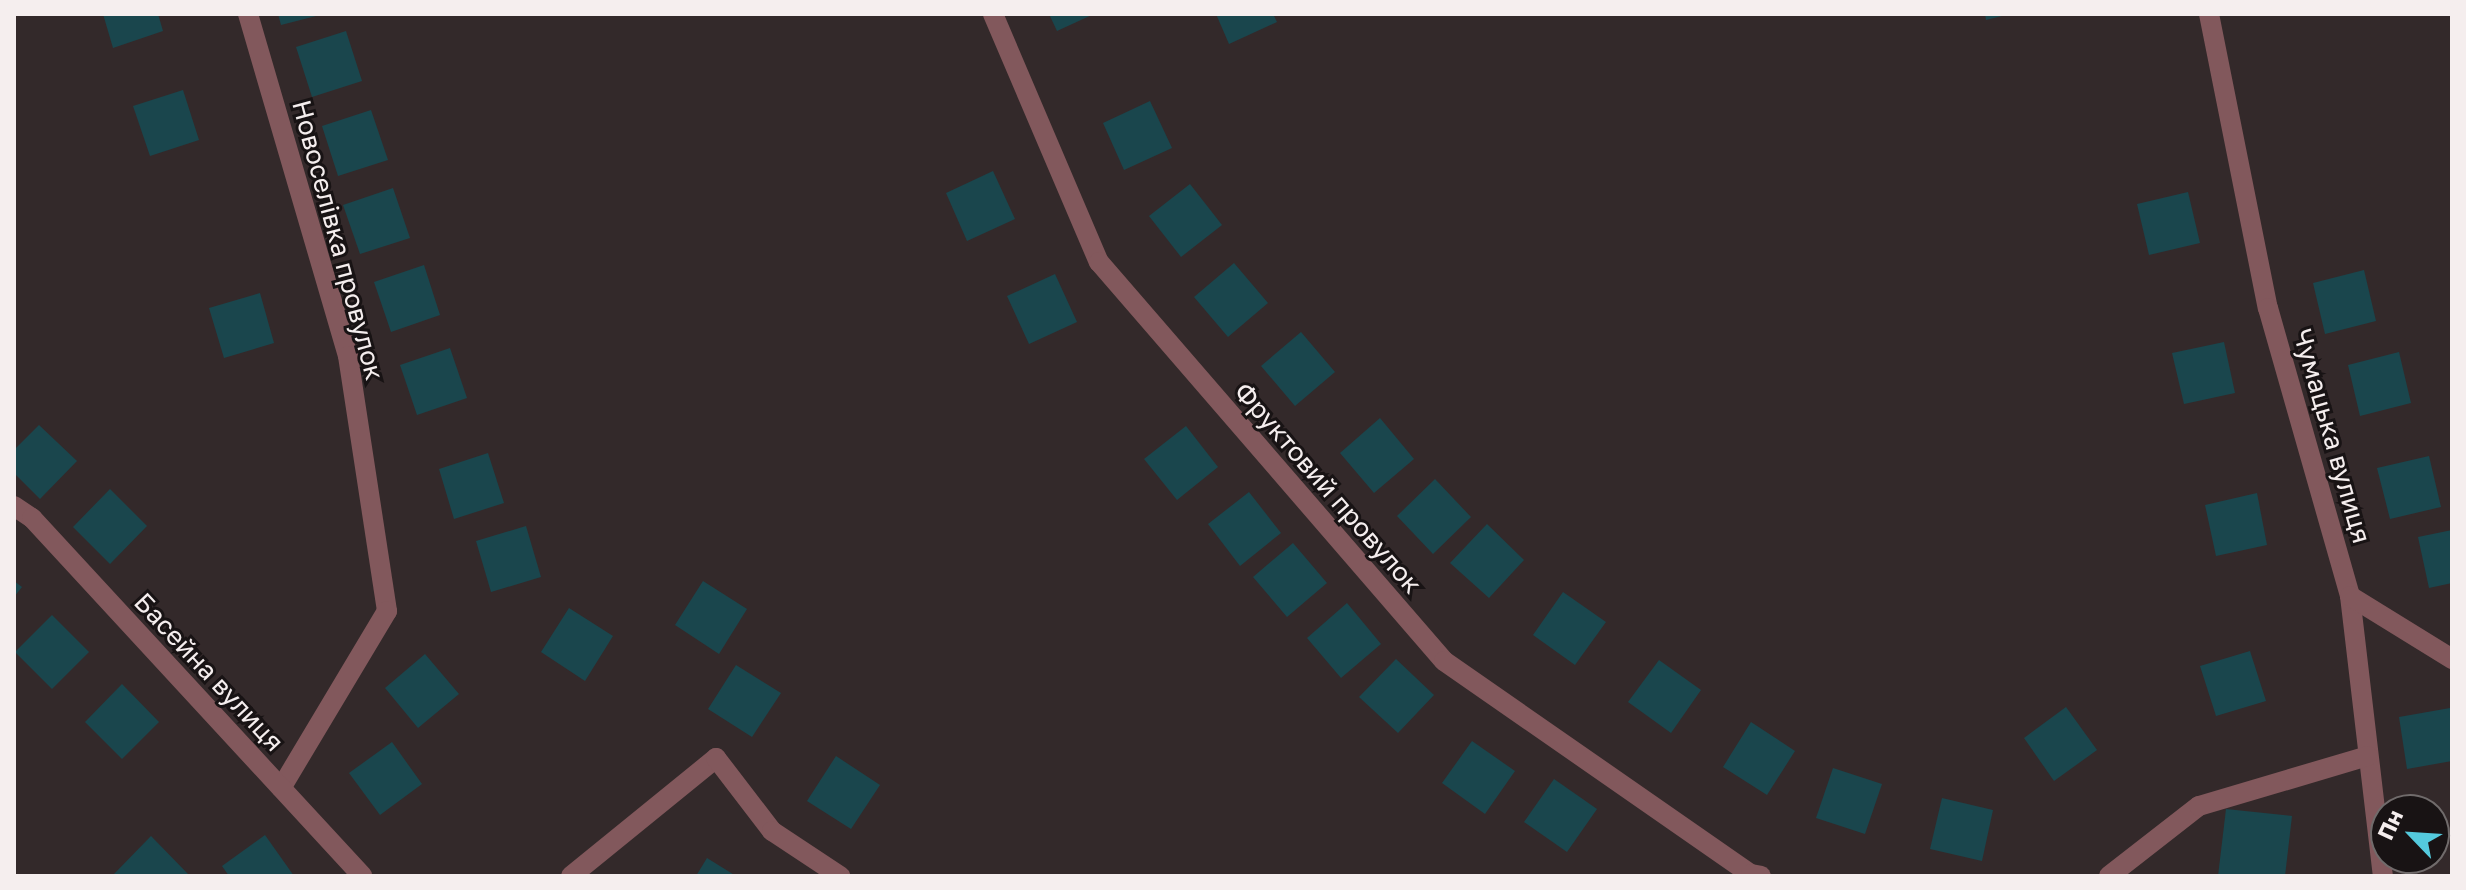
<!DOCTYPE html>
<html>
<head>
<meta charset="utf-8">
<style>
	body { margin:0 }
	#map { position:relative; width:2466px; height:890px; overflow:hidden; background:#33292a; font-family:"Golos Text",sans-serif }
	div>[style] { position:absolute }
	.building>* { inset:0; background:#1a464d }
	.minor>* { height:20px; margin:-10px; padding:0 10px; transform-origin:10px; border-radius:10px; background:#82585c }
	span { translate:-50% -50%; white-space:nowrap; text-align:center; line-height:1.15; -webkit-text-stroke:6px #181314; paint-order:stroke }
	.street-label { font-size:26px; color:#f5eeee }
	.frame { position:absolute; inset:0; border:16px solid #f5eeee; pointer-events:none }
	.north { position:absolute; left:2370px; top:794px; width:80px; height:80px; box-sizing:border-box; background:#181314; border:2px solid #706b6b; border-radius:50%; rotate:295deg; font-size:22px; font-weight:700; line-height:32px; text-align:center; color:#f5eeee }
	.north::after { content:''; display:block; margin:auto; width:28px; height:36px; background:#54cadd; clip-path:polygon(50% 0,100% 100%,50% 72%,0 100%) }
</style>
</head>
<body>
<div id="map">
	<div class="building">
		<i style="clip-path:polygon(103px 14px,158px 14px,163px 31px,113px 48px)"></i>
		<i style="clip-path:polygon(278px 14px,320px 14px,320px 15px,281px 25px)"></i>
		<i style="clip-path:polygon(1049px 14px,1094px 14px,1057px 31px)"></i>
		<i style="clip-path:polygon(1216px 14px,1273px 14px,1277px 22px,1229px 44px)"></i>
		<i style="clip-path:polygon(1985px 14px,2006px 14px,2006px 15px,1986px 20px)"></i>
		<i style="clip-path:polygon(346px 31px,362px 81px,312px 97px,296px 47px)"></i>
		<i style="clip-path:polygon(183px 90px,199px 140px,150px 156px,133px 106px)"></i>
		<i style="clip-path:polygon(1150px 101px,1172px 148px,1124px 170px,1103px 123px)"></i>
		<i style="clip-path:polygon(371px 110px,388px 160px,338px 176px,322px 126px)"></i>
		<i style="clip-path:polygon(993px 171px,1015px 219px,967px 241px,946px 193px)"></i>
		<i style="clip-path:polygon(1190px 184px,1222px 225px,1181px 257px,1149px 216px)"></i>
		<i style="clip-path:polygon(393px 188px,410px 238px,360px 254px,343px 205px)"></i>
		<i style="clip-path:polygon(2188px 192px,2200px 243px,2149px 255px,2137px 204px)"></i>
		<i style="clip-path:polygon(1234px 263px,1268px 303px,1228px 337px,1194px 297px)"></i>
		<i style="clip-path:polygon(424px 265px,440px 315px,391px 332px,374px 282px)"></i>
		<i style="clip-path:polygon(2364px 270px,2376px 321px,2325px 334px,2313px 283px)"></i>
		<i style="clip-path:polygon(1055px 274px,1077px 322px,1029px 344px,1007px 296px)"></i>
		<i style="clip-path:polygon(260px 293px,274px 343px,224px 358px,209px 308px)"></i>
		<i style="clip-path:polygon(1301px 332px,1335px 372px,1295px 406px,1261px 366px)"></i>
		<i style="clip-path:polygon(2224px 342px,2235px 393px,2184px 404px,2172px 353px)"></i>
		<i style="clip-path:polygon(450px 348px,467px 398px,417px 415px,400px 365px)"></i>
		<i style="clip-path:polygon(2399px 352px,2411px 403px,2360px 416px,2348px 365px)"></i>
		<i style="clip-path:polygon(1380px 418px,1414px 459px,1374px 493px,1340px 453px)"></i>
		<i style="clip-path:polygon(39px 425px,77px 461px,40px 499px,14px 473px,14px 450px)"></i>
		<i style="clip-path:polygon(1186px 426px,1218px 467px,1177px 500px,1144px 459px)"></i>
		<i style="clip-path:polygon(488px 453px,504px 503px,454px 519px,439px 469px)"></i>
		<i style="clip-path:polygon(2429px 456px,2441px 507px,2390px 519px,2377px 468px)"></i>
		<i style="clip-path:polygon(1435px 479px,1471px 517px,1433px 554px,1397px 516px)"></i>
		<i style="clip-path:polygon(110px 489px,147px 526px,110px 564px,73px 527px)"></i>
		<i style="clip-path:polygon(1249px 492px,1281px 533px,1240px 566px,1208px 524px)"></i>
		<i style="clip-path:polygon(2257px 493px,2267px 545px,2216px 556px,2205px 505px)"></i>
		<i style="clip-path:polygon(1487px 524px,1524px 560px,1489px 598px,1450px 563px)"></i>
		<i style="clip-path:polygon(526px 526px,541px 577px,491px 592px,476px 541px)"></i>
		<i style="clip-path:polygon(2452px 530px,2452px 583px,2429px 588px,2418px 537px)"></i>
		<i style="clip-path:polygon(1293px 543px,1327px 583px,1287px 617px,1253px 577px)"></i>
		<i style="clip-path:polygon(14px 581px,22px 587px,14px 597px)"></i>
		<i style="clip-path:polygon(703px 581px,747px 609px,719px 654px,675px 625px)"></i>
		<i style="clip-path:polygon(1563px 592px,1606px 622px,1575px 665px,1533px 635px)"></i>
		<i style="clip-path:polygon(1347px 603px,1381px 644px,1341px 678px,1307px 638px)"></i>
		<i style="clip-path:polygon(569px 608px,613px 636px,585px 681px,541px 652px)"></i>
		<i style="clip-path:polygon(52px 615px,89px 652px,52px 689px,15px 652px)"></i>
		<i style="clip-path:polygon(2250px 651px,2266px 701px,2216px 716px,2200px 666px)"></i>
		<i style="clip-path:polygon(425px 654px,459px 694px,418px 728px,385px 688px)"></i>
		<i style="clip-path:polygon(1396px 659px,1434px 695px,1398px 733px,1359px 697px)"></i>
		<i style="clip-path:polygon(1659px 660px,1701px 690px,1671px 733px,1628px 702px)"></i>
		<i style="clip-path:polygon(736px 665px,781px 693px,752px 737px,708px 709px)"></i>
		<i style="clip-path:polygon(122px 684px,159px 722px,122px 759px,85px 722px)"></i>
		<i style="clip-path:polygon(2066px 707px,2097px 750px,2054px 781px,2024px 738px)"></i>
		<i style="clip-path:polygon(2450px 708px,2452px 761px,2407px 769px,2399px 717px)"></i>
		<i style="clip-path:polygon(1751px 722px,1795px 751px,1767px 795px,1723px 767px)"></i>
		<i style="clip-path:polygon(1472px 741px,1515px 771px,1485px 814px,1442px 783px)"></i>
		<i style="clip-path:polygon(392px 742px,422px 784px,380px 815px,349px 773px)"></i>
		<i style="clip-path:polygon(836px 756px,880px 785px,851px 829px,807px 801px)"></i>
		<i style="clip-path:polygon(1833px 768px,1882px 784px,1865px 834px,1816px 818px)"></i>
		<i style="clip-path:polygon(1554px 779px,1597px 809px,1567px 852px,1524px 822px)"></i>
		<i style="clip-path:polygon(1942px 798px,1993px 810px,1982px 861px,1930px 849px)"></i>
		<i style="clip-path:polygon(2226px 809px,2292px 816px,2285px 876px,2218px 876px)"></i>
		<i style="clip-path:polygon(265px 835px,294px 876px,229px 876px,222px 866px)"></i>
		<i style="clip-path:polygon(151px 836px,188px 874px,116px 876px,114px 874px)"></i>
		<i style="clip-path:polygon(707px 858px,736px 876px,696px 876px)"></i>
	</div>
	<div class="minor">
		<i style="left:248px;top:14px;width:356px;rotate:73.7deg"></i>
		<i style="left:348px;top:356px;width:258px;rotate:81.3deg"></i>
		<i style="left:387px;top:611px;width:206px;rotate:120.9deg"></i>
		<i style="left:993px;top:14px;width:270px;rotate:66.9deg"></i>
		<i style="left:1099px;top:262px;width:527px;rotate:49.15deg"></i>
		<i style="left:1444px;top:661px;width:374px;rotate:34.8deg"></i>
		<i style="left:1751px;top:874px;width:10px;rotate:11deg"></i>
		<i style="left:2209px;top:14px;width:300px;rotate:78.7deg"></i>
		<i style="left:2268px;top:308px;width:299px;rotate:74.1deg"></i>
		<i style="left:2350px;top:596px;width:282px;rotate:83.3deg"></i>
		<i style="left:14px;top:506px;width:22px;rotate:34deg"></i>
		<i style="left:32px;top:518px;width:487px;rotate:47.3deg"></i>
		<i style="left:2350px;top:596px;width:120px;rotate:31.7deg"></i>
		<i style="left:571px;top:876px;width:187px;rotate:-39.1deg"></i>
		<i style="left:716px;top:758px;width:92px;rotate:52.5deg"></i>
		<i style="left:772px;top:831px;width:82px;rotate:33.5deg"></i>
		<i style="left:2109px;top:876px;width:114px;rotate:-37.9deg"></i>
		<i style="left:2199px;top:806px;width:176px;rotate:-16.5deg"></i>
	</div>
	<div class="street-label">
		<span style="left:338px;top:240px;rotate:75deg">Новоселівка провулок</span>
		<span style="left:2332px;top:436px;rotate:74deg">Чумацька вулиця</span>
		<span style="left:1328px;top:488px;rotate:49deg">Фруктовий провулок</span>
		<span style="left:209px;top:672px;rotate:47deg">Басейна вулиця</span>
	</div>
	<div class="frame"></div>
	<div class="north">Пн</div>
</div>
</body>
</html>
